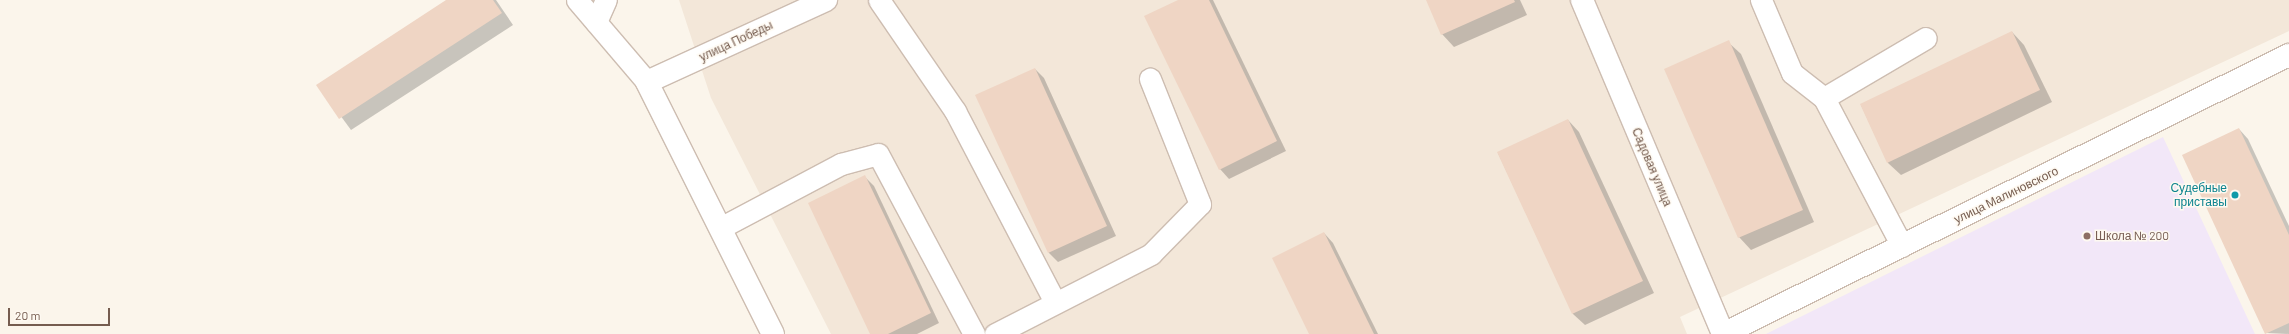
<!DOCTYPE html>
<html>
<head>
<meta charset="utf-8">
<style>
	body { margin:0 }
	#map { position:relative; width:2289px; height:334px; overflow:hidden; background:#fbf5eb; font-family:Barlow,sans-serif }
	div>[style] { position:absolute }
	.residential>* { inset:0; background:#f3e7d9 }
	.education>* { inset:0; background:#f2e7f8 }
	.shadow>* { inset:0; background:#0003 }
	.building>* { inset:0; background:#efd5c4 }
	.roads { filter:drop-shadow(1px 0 #cdbdb1) drop-shadow(-1px 0 #cdbdb1) drop-shadow(0 1px #cdbdb1) drop-shadow(0 -1px #cdbdb1) }
	.service>* { height:21px; margin:-10.5px; padding:0 10.5px; transform-origin:10.5px; border-radius:10.5px; background:#fff }
	.minor>* { height:22px; margin:-11px; padding:0 11px; transform-origin:11px; border-radius:11px; background:#fff }
	.dots>* { width:11px; height:11px; translate:-50% -50%; box-sizing:border-box; border:2px solid #fef9f1; border-radius:50% }
	span { translate:-50% -50%; white-space:nowrap; text-align:center; line-height:1.15; -webkit-text-stroke:3px #fef9f1; paint-order:stroke }
	.street-label { font-size:12px; color:#755c4f }
	.culture-label { font-size:12px; color:#0d838f }
	.right { translate:-100% -50%; text-align:right }
	.education-label { font-size:12px; color:#785e54 }
	.left { translate:0 -50%; text-align:left }
	.scale { position:absolute; left:8px; top:308px; width:102px; height:18px; box-sizing:border-box; border:2px solid #755c4f; border-top:0; padding-left:5px; font-size:12px; line-height:14px; white-space:nowrap; color:#755c4f; -webkit-text-stroke:3px #fef9f1; paint-order:stroke }
</style>
</head>
<body>
<div id="map">
	<div class="residential">
		<i style="clip-path:polygon(679px 0,2289px 0,2289px 31px,1680px 317px,1687px 334px,831px 334px,711px 98px)"></i>
	</div>
	<div class="education">
		<i style="clip-path:polygon(2163px 137px,2255px 334px,1766px 334px)"></i>
	</div>
	<div class="shadow">
		<i style="clip-path:polygon(448px 0,496px 0,513px 25px,351px 130px,318px 85px)"></i>
		<i style="clip-path:polygon(1180px 0,1213px 0,1286px 151px,1229px 179px,1220px 169px)"></i>
		<i style="clip-path:polygon(1427px 0,1520px 0,1527px 15px,1454px 47px,1442px 34px)"></i>
		<i style="clip-path:polygon(2012px 32px,2024px 45px,2052px 102px,1901px 175px,1888px 163px,1861px 105px)"></i>
		<i style="clip-path:polygon(1728px 42px,1741px 54px,1814px 222px,1751px 250px,1739px 237px)"></i>
		<i style="clip-path:polygon(1035px 69px,1044px 78px,1116px 236px,1058px 262px,1049px 253px,977px 96px)"></i>
		<i style="clip-path:polygon(1568px 120px,1579px 132px,1654px 293px,1585px 325px,1573px 314px,1498px 153px)"></i>
		<i style="clip-path:polygon(2239px 129px,2248px 139px,2289px 226px,2289px 334px,2266px 333px)"></i>
		<i style="clip-path:polygon(865px 177px,874px 186px,939px 323px,917px 334px,871px 334px)"></i>
		<i style="clip-path:polygon(1324px 233px,1333px 243px,1378px 334px,1310px 334px)"></i>
	</div>
	<div class="building">
		<i style="clip-path:polygon(446px 0,493px 0,502px 13px,339px 119px,316px 85px)"></i>
		<i style="clip-path:polygon(1178px 0,1209px 0,1277px 141px,1219px 170px,1144px 16px)"></i>
		<i style="clip-path:polygon(1426px 0,1514px 0,1515px 2px,1441px 35px)"></i>
		<i style="clip-path:polygon(2012px 31px,2040px 90px,1887px 163px,1860px 104px)"></i>
		<i style="clip-path:polygon(1729px 40px,1803px 210px,1738px 238px,1664px 69px)"></i>
		<i style="clip-path:polygon(1035px 68px,1107px 226px,1048px 253px,975px 95px)"></i>
		<i style="clip-path:polygon(1568px 119px,1643px 281px,1572px 314px,1497px 152px)"></i>
		<i style="clip-path:polygon(2239px 128px,2289px 235px,2289px 323px,2265px 334px,2182px 155px)"></i>
		<i style="clip-path:polygon(865px 175px,931px 313px,888px 334px,870px 334px,808px 203px)"></i>
		<i style="clip-path:polygon(1324px 232px,1374px 334px,1309px 334px,1272px 258px)"></i>
	</div>
	<div class="roads">
		<div class="service">
			<i style="left:577px;top:0;width:108px;rotate:49.5deg"></i>
			<i style="left:879px;top:0;width:135px;rotate:55.6deg"></i>
			<i style="left:955px;top:111px;width:216px;rotate:62.4deg"></i>
			<i style="left:1761px;top:0;width:79px;rotate:67deg"></i>
			<i style="left:1792px;top:73px;width:41px;rotate:38deg"></i>
			<i style="left:596px;top:22px;width:24px;rotate:-66deg"></i>
			<i style="left:720px;top:228px;width:137px;rotate:-27.9deg"></i>
			<i style="left:841px;top:164px;width:38px;rotate:-15deg"></i>
			<i style="left:878px;top:154px;width:204px;rotate:61.9deg"></i>
			<i style="left:1902px;top:246px;width:167px;rotate:-117.8deg"></i>
			<i style="left:1824px;top:98px;width:118px;rotate:-30.5deg"></i>
			<i style="left:995px;top:334px;width:175px;rotate:-27.1deg"></i>
			<i style="left:1151px;top:254px;width:70px;rotate:-45.6deg"></i>
			<i style="left:1200px;top:204px;width:135px;rotate:-111.8deg"></i>
		</div>
		<div class="minor">
			<i style="left:1582px;top:0;width:363px;rotate:67.1deg"></i>
			<i style="left:773px;top:334px;width:282px;rotate:-116.6deg"></i>
			<i style="left:647px;top:82px;width:197px;rotate:-24.6deg"></i>
			<i style="left:1723px;top:334px;width:631px;rotate:-26.24deg"></i>
		</div>
	</div>
	<div class="dots">
		<i style="left:2235px;top:195px;background:#0f9aa8"></i>
		<i style="left:2087px;top:236px;background:#8d6e63"></i>
	</div>
	<div class="street-label">
		<span style="left:736px;top:41px;rotate:-25deg">улица Победы</span>
		<span style="left:1652px;top:167px;rotate:67deg">Садовая улица</span>
		<span style="left:2006px;top:195px;rotate:-26deg">улица Малиновского</span>
	</div>
	<div class="culture-label">
		<span class="right" style="left:2227px;top:195px">Судебные<br>приставы</span>
	</div>
	<div class="education-label">
		<span class="left" style="left:2095px;top:236px">Школа № 200</span>
	</div>
	<div class="scale">20 m</div>
</div>
</body>
</html>
